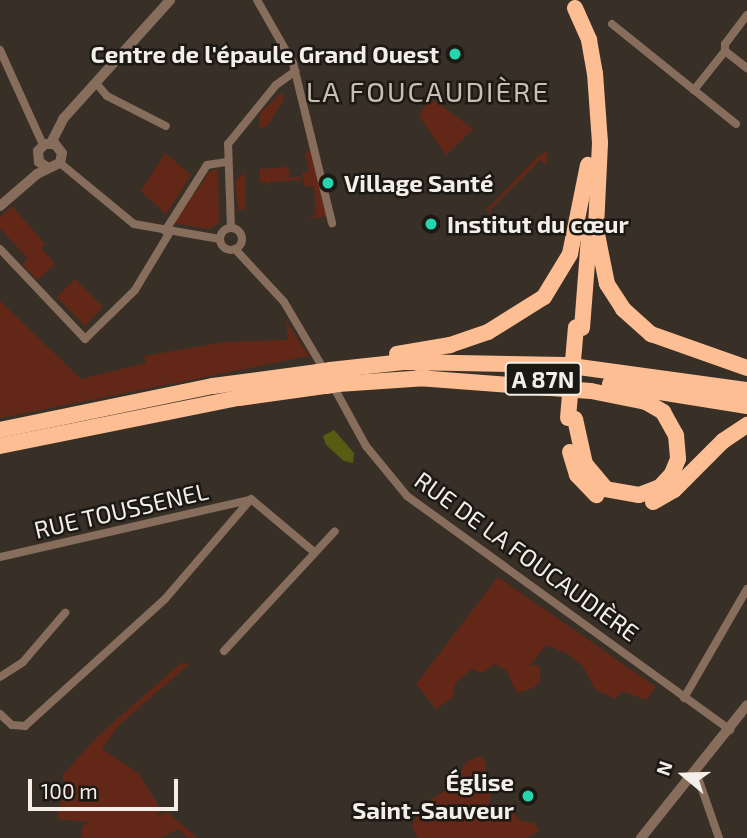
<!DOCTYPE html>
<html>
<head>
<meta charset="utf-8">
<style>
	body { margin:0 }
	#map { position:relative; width:747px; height:838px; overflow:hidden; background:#383026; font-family:"Exo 2",sans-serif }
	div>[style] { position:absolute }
	.green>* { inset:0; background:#632718 }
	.water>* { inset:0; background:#565c11 }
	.minor>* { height:8px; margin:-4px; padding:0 4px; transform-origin:4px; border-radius:4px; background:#876d5c }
	.minor>.ring { margin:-4px; padding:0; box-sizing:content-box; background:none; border:8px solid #876d5c; border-radius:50% }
	.tertiary>* { height:10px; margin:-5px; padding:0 5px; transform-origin:5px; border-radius:5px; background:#876d5c }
	.motorway>* { height:16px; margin:-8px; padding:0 8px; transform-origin:8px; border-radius:8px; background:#febe93 }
	.motorway-bridge>* { height:16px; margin:-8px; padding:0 8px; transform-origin:8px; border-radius:8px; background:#febe93 }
	.dots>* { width:19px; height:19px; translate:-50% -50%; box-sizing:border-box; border:4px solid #1c1914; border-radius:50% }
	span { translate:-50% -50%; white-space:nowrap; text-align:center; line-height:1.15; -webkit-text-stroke:5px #1c1914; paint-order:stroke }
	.shield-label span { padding:2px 5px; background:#1c1914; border:2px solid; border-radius:5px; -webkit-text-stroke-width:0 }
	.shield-label { font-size:23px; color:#f3eee7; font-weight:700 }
	.poi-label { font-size:24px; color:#f3eee7; font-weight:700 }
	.right { translate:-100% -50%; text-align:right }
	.left { translate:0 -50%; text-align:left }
	.street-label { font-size:24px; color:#f3eee7 }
	.quarter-label { font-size:28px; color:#c8bfb2; letter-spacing:2px }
	.north { position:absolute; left:649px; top:740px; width:70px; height:70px; -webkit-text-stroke:5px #1c1914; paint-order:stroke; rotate:289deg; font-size:19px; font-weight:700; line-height:28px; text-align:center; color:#f3eee7 }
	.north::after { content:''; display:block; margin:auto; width:24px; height:32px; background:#f3eee7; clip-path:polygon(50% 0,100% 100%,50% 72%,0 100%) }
	.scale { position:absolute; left:28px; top:779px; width:150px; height:32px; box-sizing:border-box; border:4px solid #f3eee7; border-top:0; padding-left:9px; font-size:21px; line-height:24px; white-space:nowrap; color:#f3eee7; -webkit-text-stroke:5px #1c1914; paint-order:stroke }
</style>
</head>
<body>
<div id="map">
	<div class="green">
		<i style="clip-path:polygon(282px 92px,284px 99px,268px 125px,259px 129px,260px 113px)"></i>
		<i style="clip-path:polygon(435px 101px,473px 129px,446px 155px,419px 116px,425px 105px)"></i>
		<i style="clip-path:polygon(311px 152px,327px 216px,309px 219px,316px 214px,314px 186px,305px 187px,302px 173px,309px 171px,305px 153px)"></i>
		<i style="clip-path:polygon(548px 152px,546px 165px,540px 160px,490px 210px,494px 216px,490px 215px,485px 205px,488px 208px,540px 154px)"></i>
		<i style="clip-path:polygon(165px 153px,191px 175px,166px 214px,141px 191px)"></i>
		<i style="clip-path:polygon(288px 167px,290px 178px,300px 176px,302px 187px,299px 180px,270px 182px,270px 189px,267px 182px,260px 182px,260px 169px)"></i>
		<i style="clip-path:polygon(218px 169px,219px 223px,209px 229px,174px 223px,210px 171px)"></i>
		<i style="clip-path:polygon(245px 173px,245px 209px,238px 210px,235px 181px)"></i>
		<i style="clip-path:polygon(12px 206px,45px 244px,41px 248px,55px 264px,37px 280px,22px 264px,28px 259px,0 228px,0 217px)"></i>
		<i style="clip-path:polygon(75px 279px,103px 307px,85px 326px,57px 297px)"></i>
		<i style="clip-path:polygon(0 301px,81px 379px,146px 363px,144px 356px,225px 342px,288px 340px,286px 321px,309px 356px,0 418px)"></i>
		<i style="clip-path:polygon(498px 577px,656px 687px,646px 700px,622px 691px,615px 699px,595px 689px,583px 666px,566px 653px,546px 645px,530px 665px,540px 666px,540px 681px,533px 688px,517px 693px,506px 670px,495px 664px,482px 673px,471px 669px,455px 684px,453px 697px,436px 709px,416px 684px)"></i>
		<i style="clip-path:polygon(181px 663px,189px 664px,119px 725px,102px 749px,138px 773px,157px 803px,160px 811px,156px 816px,167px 812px,198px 838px,188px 838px,178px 829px,161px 838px,82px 838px,82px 827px,89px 822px,57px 819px,65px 782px,62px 776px,98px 736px)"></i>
		<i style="clip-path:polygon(480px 756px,486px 763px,485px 782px,492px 785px,489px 806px,504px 803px,521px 821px,533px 823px,540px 830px,527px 838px,418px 838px,412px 826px,422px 804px,455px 785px,466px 762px)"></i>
	</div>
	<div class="water">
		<i style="clip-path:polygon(334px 430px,354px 453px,353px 463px,344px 461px,326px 445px,323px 436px)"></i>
	</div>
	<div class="minor">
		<i style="left:257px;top:0;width:73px;rotate:60.3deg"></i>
		<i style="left:293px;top:63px;width:165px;rotate:76.3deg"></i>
		<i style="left:747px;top:15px;width:36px;rotate:127deg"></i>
		<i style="left:725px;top:44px;width:7px;rotate:90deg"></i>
		<i style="left:725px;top:51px;width:28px;rotate:38deg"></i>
		<i style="left:612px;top:24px;width:105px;rotate:38.8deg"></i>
		<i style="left:0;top:50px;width:104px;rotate:65.6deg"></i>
		<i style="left:725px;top:51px;width:50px;rotate:128.5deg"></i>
		<i style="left:694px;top:90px;width:54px;rotate:39deg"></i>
		<i style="left:96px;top:83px;width:17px;rotate:50deg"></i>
		<i style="left:107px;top:96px;width:66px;rotate:27deg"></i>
		<i style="left:60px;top:163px;width:96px;rotate:39.5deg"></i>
		<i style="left:134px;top:224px;width:87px;rotate:9.9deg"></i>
		<i style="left:231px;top:228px;width:84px;rotate:-92deg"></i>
		<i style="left:228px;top:144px;width:76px;rotate:-50.9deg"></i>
		<i style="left:276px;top:85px;width:24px;rotate:-36deg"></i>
		<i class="ring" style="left:220px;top:228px;width:14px;height:14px"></i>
		<i style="left:165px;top:231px;width:78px;rotate:-57.5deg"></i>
		<i style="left:207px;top:165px;width:20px;rotate:-9deg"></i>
		<i style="left:0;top:249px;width:124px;rotate:46.6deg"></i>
		<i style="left:85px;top:339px;width:70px;rotate:-44.4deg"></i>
		<i style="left:135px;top:290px;width:68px;rotate:-58.9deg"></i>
		<i style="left:235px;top:249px;width:72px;rotate:47.2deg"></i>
		<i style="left:284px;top:302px;width:82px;rotate:59.4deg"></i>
		<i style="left:332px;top:384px;width:71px;rotate:61.3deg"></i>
		<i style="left:366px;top:446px;width:65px;rotate:50.6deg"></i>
		<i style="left:407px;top:496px;width:399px;rotate:35.9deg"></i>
		<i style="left:251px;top:499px;width:81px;rotate:40deg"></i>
		<i style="left:0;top:557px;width:254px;rotate:-12.9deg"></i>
		<i style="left:224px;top:651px;width:163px;rotate:-47.2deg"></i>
		<i style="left:0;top:677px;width:27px;rotate:-33deg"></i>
		<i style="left:23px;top:662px;width:65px;rotate:-49.4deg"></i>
		<i style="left:684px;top:698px;width:126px;rotate:-60deg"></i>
		<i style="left:0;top:714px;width:16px;rotate:43deg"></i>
		<i style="left:12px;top:725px;width:13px;rotate:4deg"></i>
		<i style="left:25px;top:726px;width:189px;rotate:-42.2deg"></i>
		<i style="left:165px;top:599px;width:132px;rotate:-49.3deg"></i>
		<i style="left:696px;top:772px;width:70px;rotate:70.8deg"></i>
	</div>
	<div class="tertiary">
		<i style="left:51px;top:143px;width:27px;rotate:-63deg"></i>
		<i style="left:63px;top:119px;width:160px;rotate:-48deg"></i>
		<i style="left:0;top:206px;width:49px;rotate:-40.9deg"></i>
		<i style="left:37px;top:174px;width:25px;rotate:-26deg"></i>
		<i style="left:60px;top:163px;width:10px;rotate:-79deg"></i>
		<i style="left:62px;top:153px;width:11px;rotate:-128deg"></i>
		<i style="left:55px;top:144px;width:10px;rotate:180deg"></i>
		<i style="left:45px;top:144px;width:10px;rotate:135deg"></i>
		<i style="left:38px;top:151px;width:11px;rotate:85deg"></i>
		<i style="left:39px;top:162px;width:9px;rotate:32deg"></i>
		<i style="left:641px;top:838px;width:170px;rotate:-51.4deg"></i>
	</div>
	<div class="motorway">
		<i style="left:575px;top:8px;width:35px;rotate:66deg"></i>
		<i style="left:589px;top:40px;width:34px;rotate:80deg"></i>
		<i style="left:595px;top:73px;width:70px;rotate:85.9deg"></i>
		<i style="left:600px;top:143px;width:86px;rotate:92.7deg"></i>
		<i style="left:596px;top:229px;width:56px;rotate:78.7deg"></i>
		<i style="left:607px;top:284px;width:30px;rotate:57deg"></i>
		<i style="left:623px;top:309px;width:38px;rotate:42deg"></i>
		<i style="left:651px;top:334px;width:102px;rotate:19.5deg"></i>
		<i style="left:582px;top:328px;width:92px;rotate:-85.6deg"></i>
		<i style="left:397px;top:354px;width:54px;rotate:-9.6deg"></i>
		<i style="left:450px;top:345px;width:40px;rotate:-18.9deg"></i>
		<i style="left:488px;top:332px;width:66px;rotate:-32deg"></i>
		<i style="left:544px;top:297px;width:50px;rotate:-58.8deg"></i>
		<i style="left:570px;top:254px;width:91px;rotate:-78.6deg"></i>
		<i style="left:330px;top:370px;width:74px;rotate:-6.2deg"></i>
		<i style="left:404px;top:362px;width:160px;rotate:1.1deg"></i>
		<i style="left:564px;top:365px;width:185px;rotate:7.8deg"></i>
		<i style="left:418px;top:378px;width:173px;rotate:4.3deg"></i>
		<i style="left:591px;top:391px;width:56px;rotate:11.3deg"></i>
		<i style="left:646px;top:402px;width:20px;rotate:30deg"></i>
		<i style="left:663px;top:412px;width:26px;rotate:61deg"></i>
		<i style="left:676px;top:435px;width:24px;rotate:85deg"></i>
		<i style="left:678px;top:459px;width:16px;rotate:112deg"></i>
		<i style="left:672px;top:474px;width:18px;rotate:133deg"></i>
		<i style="left:660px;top:487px;width:22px;rotate:159deg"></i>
		<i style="left:639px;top:495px;width:34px;rotate:-170deg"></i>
		<i style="left:606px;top:489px;width:33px;rotate:-130deg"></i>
		<i style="left:585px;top:464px;width:46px;rotate:-102.5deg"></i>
		<i style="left:338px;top:384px;width:89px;rotate:-3.9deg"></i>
		<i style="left:610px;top:384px;width:139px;rotate:9.1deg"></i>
		<i style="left:0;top:430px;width:217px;rotate:-11.7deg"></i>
		<i style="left:213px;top:386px;width:106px;rotate:-7.6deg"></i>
		<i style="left:0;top:446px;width:244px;rotate:-11.4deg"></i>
		<i style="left:239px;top:398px;width:88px;rotate:-7.9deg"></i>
		<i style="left:570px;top:452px;width:24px;rotate:73deg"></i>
		<i style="left:577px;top:475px;width:28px;rotate:46deg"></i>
		<i style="left:653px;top:502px;width:24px;rotate:-30deg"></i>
		<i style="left:674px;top:490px;width:69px;rotate:-45deg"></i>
		<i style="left:723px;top:441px;width:29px;rotate:-34deg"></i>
	</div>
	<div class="motorway-bridge">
		<i style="left:318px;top:372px;width:12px;rotate:-9deg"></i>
		<i style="left:326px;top:386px;width:12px;rotate:-9deg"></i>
		<i style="left:568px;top:418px;width:91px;rotate:-85deg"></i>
	</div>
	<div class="dots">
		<i style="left:455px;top:54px;background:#25d5ae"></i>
		<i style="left:328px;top:183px;background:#25d5ae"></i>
		<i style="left:431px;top:224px;background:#25d5ae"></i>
		<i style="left:528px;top:796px;background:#25d5ae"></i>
	</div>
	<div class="shield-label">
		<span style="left:543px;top:379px">A 87N</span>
	</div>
	<div class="poi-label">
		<span class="right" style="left:439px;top:54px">Centre de l'épaule Grand Ouest</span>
		<span class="left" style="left:344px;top:183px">Village Santé</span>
		<span class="left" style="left:447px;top:224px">Institut du cœur</span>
		<span class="right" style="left:514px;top:796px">Église<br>Saint-Sauveur</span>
	</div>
	<div class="street-label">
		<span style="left:121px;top:510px;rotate:-13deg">RUE TOUSSENEL</span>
		<span style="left:527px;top:556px;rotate:36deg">RUE DE LA FOUCAUDIÈRE</span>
	</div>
	<div class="quarter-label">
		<span style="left:428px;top:91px">LA FOUCAUDIÈRE</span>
	</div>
	<div class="north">N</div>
	<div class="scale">100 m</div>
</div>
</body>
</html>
